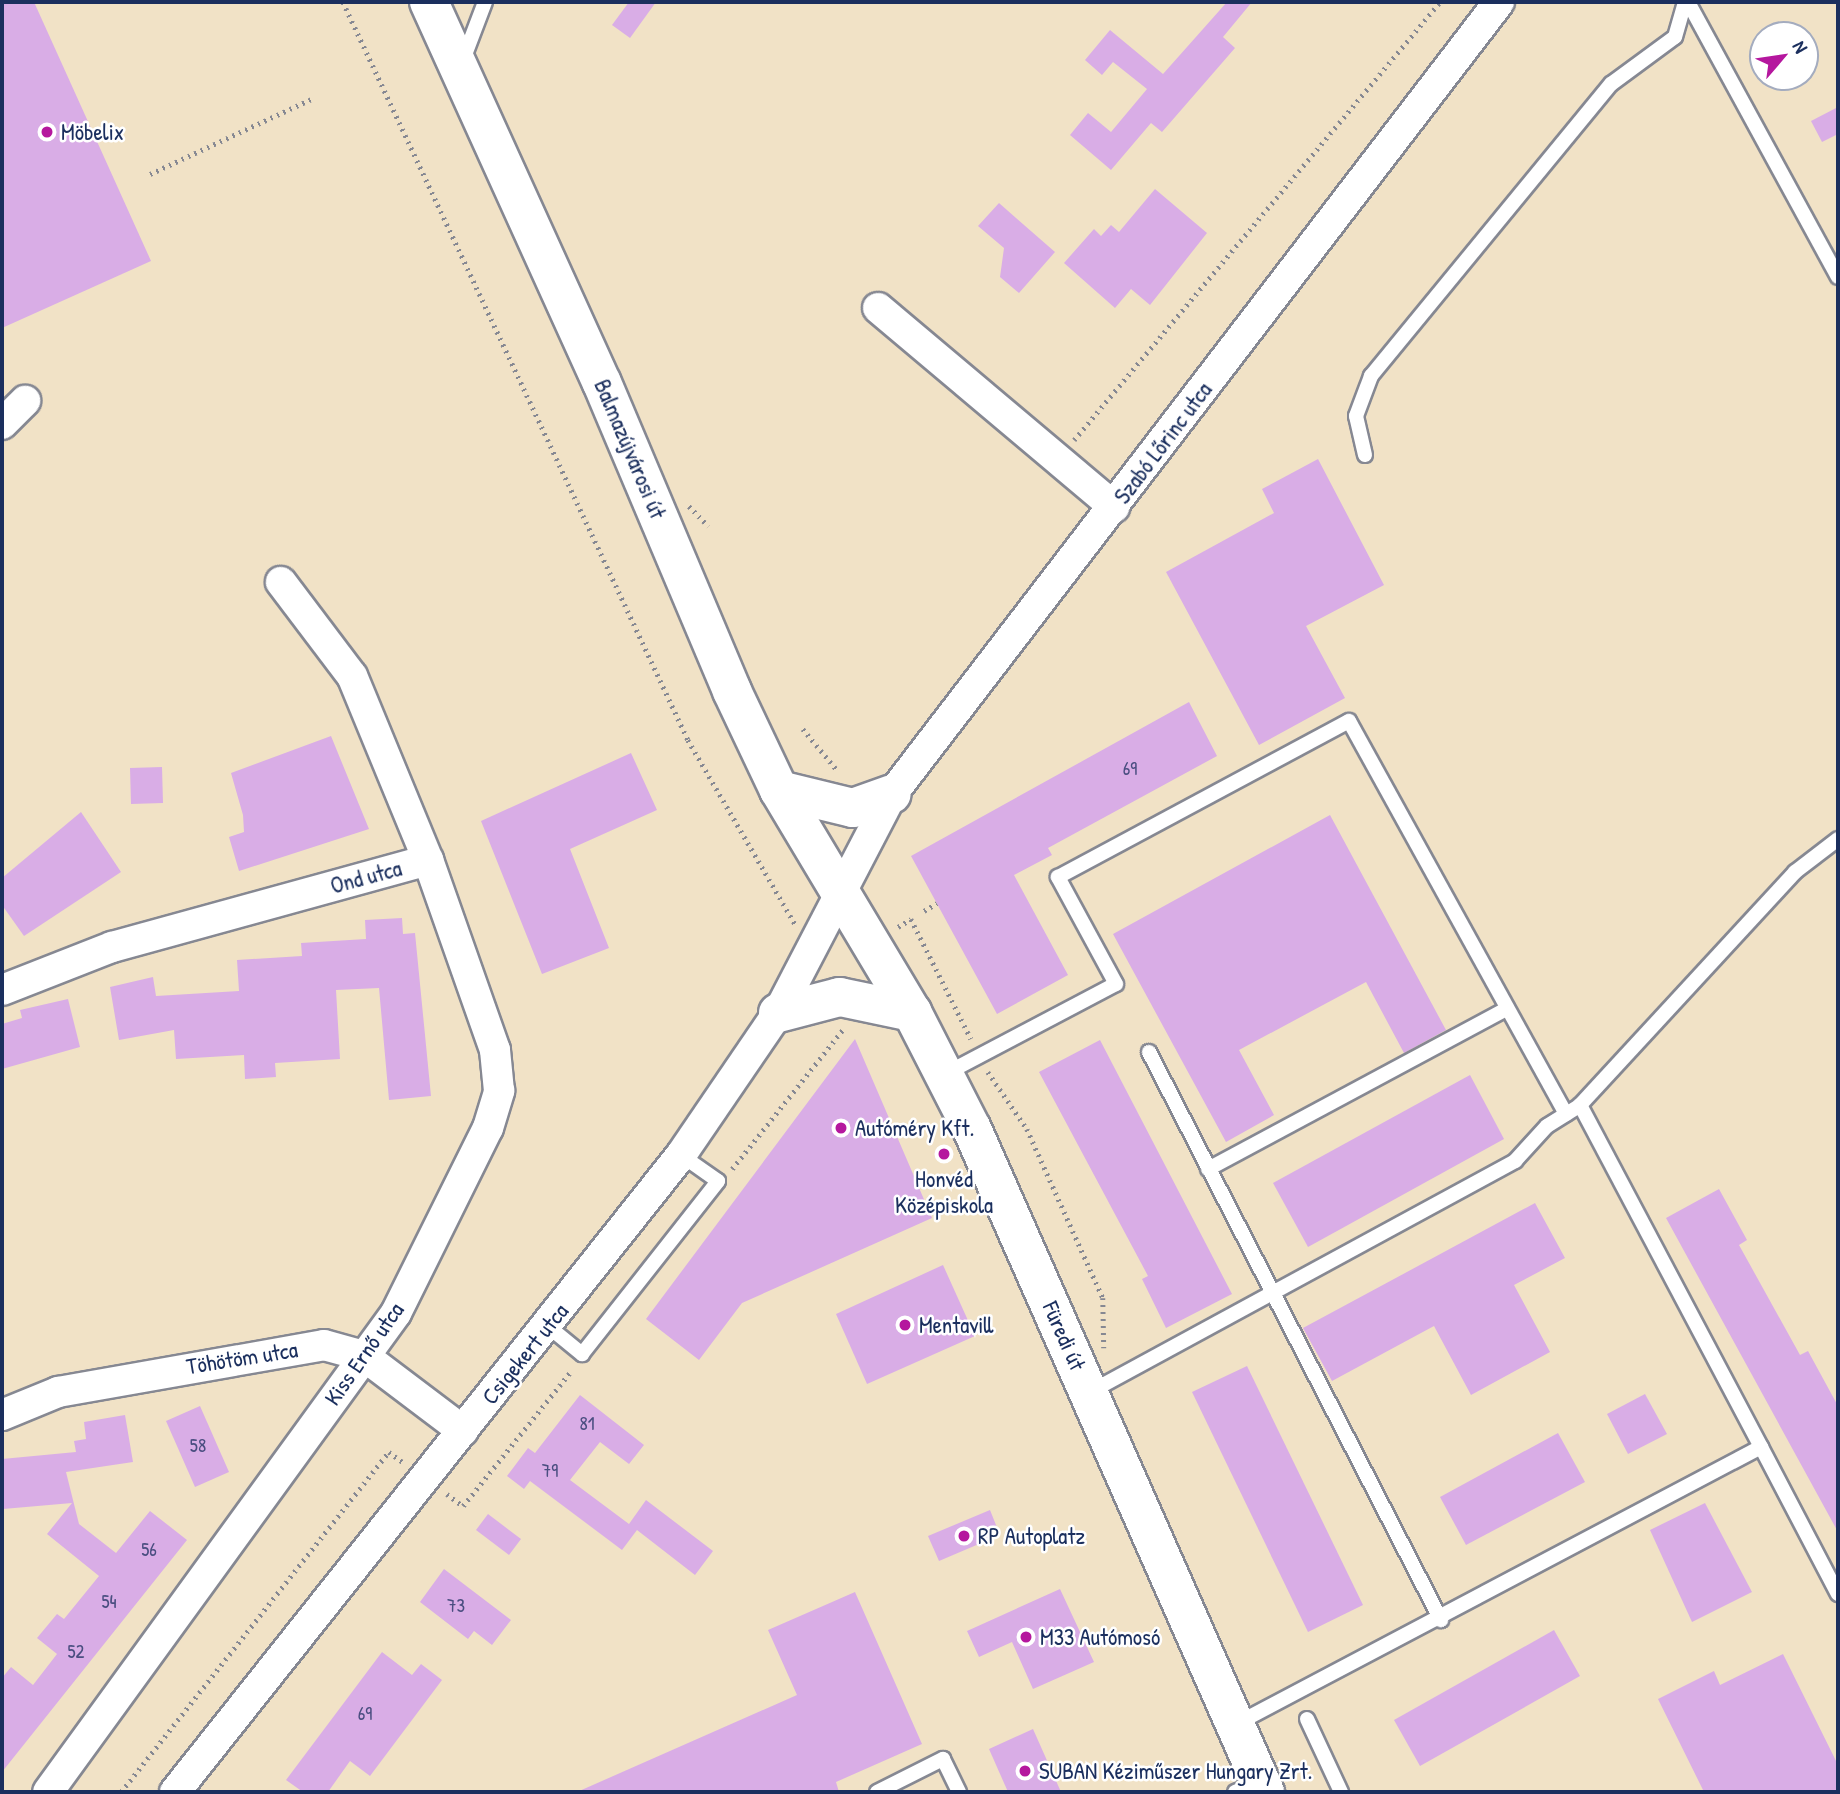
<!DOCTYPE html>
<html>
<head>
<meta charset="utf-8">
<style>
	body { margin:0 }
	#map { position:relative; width:1840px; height:1794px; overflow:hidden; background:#f1e2c6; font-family:"Patrick Hand",sans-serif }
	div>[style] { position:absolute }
	.building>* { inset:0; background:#d9ade6 }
	.path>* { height:4.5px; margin-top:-2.25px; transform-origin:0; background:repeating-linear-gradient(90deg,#868892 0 2px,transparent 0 7px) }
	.roads { filter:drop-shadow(2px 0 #868892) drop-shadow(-2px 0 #868892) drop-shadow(0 2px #868892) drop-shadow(0 -2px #868892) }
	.lane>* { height:14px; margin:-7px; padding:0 7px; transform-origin:7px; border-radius:7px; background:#fff }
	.street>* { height:30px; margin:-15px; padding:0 15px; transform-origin:15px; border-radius:15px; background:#fff }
	.primary>* { height:38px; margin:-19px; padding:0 19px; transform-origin:19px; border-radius:19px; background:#fff }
	.dots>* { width:19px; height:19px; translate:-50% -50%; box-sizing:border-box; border:4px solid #fff; border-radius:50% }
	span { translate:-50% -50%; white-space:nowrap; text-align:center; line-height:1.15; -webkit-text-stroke:5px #fff; paint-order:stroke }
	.number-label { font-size:19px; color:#4a4e80 }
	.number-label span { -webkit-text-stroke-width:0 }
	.poi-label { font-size:23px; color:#1b2f5e }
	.left { translate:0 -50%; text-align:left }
	.street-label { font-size:23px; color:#1b2f5e }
	.frame { position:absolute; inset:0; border:4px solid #1b2f5e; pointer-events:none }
	.north { position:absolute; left:1749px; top:21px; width:70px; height:70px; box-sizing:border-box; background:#fff; border:2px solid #a4acbf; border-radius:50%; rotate:61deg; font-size:19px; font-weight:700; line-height:28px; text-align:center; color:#1b2f5e }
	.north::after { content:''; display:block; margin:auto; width:24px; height:32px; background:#b5179e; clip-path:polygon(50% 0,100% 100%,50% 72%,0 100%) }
</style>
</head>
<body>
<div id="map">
	<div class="building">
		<i style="clip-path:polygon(2px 2px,34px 2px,151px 261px,2px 328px)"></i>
		<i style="clip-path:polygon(629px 2px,656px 2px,630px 38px,612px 25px)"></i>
		<i style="clip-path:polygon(1227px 2px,1252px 2px,1223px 37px,1235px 48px,1162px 132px,1151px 123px,1111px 170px,1070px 135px,1088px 113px,1111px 132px,1147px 89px,1113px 62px,1102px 75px,1085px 60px,1110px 30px,1163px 74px)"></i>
		<i style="clip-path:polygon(1838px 107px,1838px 134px,1822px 142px,1811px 121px)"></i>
		<i style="clip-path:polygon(1155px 189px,1207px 233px,1150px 305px,1131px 289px,1115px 308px,1064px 263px,1094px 229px,1101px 236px,1111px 225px,1119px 232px)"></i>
		<i style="clip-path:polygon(999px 203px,1055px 252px,1019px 293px,1000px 277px,1004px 248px,978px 226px)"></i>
		<i style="clip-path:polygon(1318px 459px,1384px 585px,1306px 626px,1345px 698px,1259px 745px,1166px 572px,1274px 513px,1262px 489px)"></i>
		<i style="clip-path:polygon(1189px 702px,1217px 756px,1048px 848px,1052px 855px,1014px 875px,1068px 975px,997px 1014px,911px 856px)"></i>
		<i style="clip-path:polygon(331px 736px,369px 829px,239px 871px,229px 837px,244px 832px,243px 815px,231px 773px)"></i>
		<i style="clip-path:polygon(631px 753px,657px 810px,570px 849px,609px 948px,542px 974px,481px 821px)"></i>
		<i style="clip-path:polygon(162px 767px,163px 803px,131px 804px,130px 768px)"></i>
		<i style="clip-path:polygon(81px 812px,121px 872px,24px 936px,2px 905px,2px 878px)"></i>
		<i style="clip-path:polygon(1330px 815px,1446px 1030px,1404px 1053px,1366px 982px,1239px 1050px,1274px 1115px,1226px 1142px,1113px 934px)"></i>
		<i style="clip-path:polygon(402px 918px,403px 934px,415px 933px,431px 1096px,389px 1100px,379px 988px,336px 990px,340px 1059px,275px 1063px,276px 1077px,245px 1079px,244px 1055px,176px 1059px,174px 1030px,119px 1040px,110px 987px,153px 977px,156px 996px,239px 991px,237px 960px,302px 956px,301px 943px,366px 939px,365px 920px)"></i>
		<i style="clip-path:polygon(68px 999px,80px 1047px,2px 1069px,2px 1024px,22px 1018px,20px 1010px)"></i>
		<i style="clip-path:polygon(855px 1039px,932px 1218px,742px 1303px,699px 1360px,646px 1319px)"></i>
		<i style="clip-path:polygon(1100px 1040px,1232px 1294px,1166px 1328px,1142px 1279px,1148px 1276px,1039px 1072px)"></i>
		<i style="clip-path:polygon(1470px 1075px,1504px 1139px,1308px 1247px,1273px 1183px)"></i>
		<i style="clip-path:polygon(1719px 1189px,1747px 1240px,1739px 1245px,1800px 1355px,1808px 1351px,1838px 1406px,1838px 1532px,1666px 1218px)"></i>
		<i style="clip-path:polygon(1535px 1203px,1565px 1258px,1514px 1285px,1550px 1352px,1471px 1395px,1434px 1326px,1332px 1381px,1303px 1328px)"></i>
		<i style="clip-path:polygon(943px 1265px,975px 1336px,867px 1384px,836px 1314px)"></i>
		<i style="clip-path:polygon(1247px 1366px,1363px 1605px,1308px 1632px,1192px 1392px)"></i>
		<i style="clip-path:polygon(1645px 1394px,1667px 1434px,1628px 1454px,1607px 1414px)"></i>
		<i style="clip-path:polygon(580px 1395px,644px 1445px,629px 1464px,600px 1442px,570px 1480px,629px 1524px,646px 1500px,713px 1551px,695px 1575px,637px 1530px,622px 1550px,530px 1481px,524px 1489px,507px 1476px,528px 1448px,535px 1453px)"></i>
		<i style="clip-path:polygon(200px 1406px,229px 1472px,195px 1487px,166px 1421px)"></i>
		<i style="clip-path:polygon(125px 1415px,133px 1462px,66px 1472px,79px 1524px,116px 1553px,150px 1511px,187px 1540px,2px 1772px,2px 1678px,11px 1667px,33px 1685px,57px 1654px,37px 1638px,57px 1614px,64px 1619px,99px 1576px,47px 1534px,72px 1503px,3px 1509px,2px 1459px,76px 1452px,74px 1441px,86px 1439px,84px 1422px)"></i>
		<i style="clip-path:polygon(1558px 1433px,1585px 1482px,1466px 1545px,1440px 1497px)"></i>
		<i style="clip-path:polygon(1705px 1503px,1752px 1592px,1692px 1622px,1650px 1530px)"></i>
		<i style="clip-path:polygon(990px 1510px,1000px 1535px,939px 1561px,928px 1536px)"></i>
		<i style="clip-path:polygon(488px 1514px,521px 1539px,509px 1555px,476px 1530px)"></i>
		<i style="clip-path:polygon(444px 1569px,511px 1620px,492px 1645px,474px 1631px,468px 1639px,420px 1602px)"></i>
		<i style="clip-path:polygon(1060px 1589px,1094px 1662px,1033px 1689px,1012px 1642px,979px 1657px,967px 1631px)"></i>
		<i style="clip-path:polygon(855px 1592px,922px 1744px,836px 1782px,839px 1792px,577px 1792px,797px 1695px,768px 1630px)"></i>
		<i style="clip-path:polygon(1554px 1630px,1580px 1676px,1420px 1766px,1394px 1720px)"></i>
		<i style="clip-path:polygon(382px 1652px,412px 1675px,421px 1664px,442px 1680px,370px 1776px,350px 1761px,328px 1792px,303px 1792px,286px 1780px)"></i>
		<i style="clip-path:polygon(1783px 1654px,1838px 1765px,1838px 1792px,1704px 1792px,1658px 1699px,1714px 1671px,1720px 1685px)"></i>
		<i style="clip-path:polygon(1033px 1729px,1061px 1792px,1008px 1792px,989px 1749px)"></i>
	</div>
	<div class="path">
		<i style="left:343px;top:2px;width:815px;rotate:64.94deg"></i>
		<i style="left:688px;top:740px;width:213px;rotate:59.8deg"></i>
		<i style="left:150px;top:174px;width:181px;rotate:-24.9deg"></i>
		<i style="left:1074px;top:440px;width:571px;rotate:-50.12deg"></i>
		<i style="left:689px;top:506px;width:28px;rotate:46deg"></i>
		<i style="left:803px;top:729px;width:53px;rotate:50.3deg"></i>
		<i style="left:924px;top:911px;width:15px;rotate:-32deg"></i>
		<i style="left:898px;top:927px;width:15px;rotate:-32deg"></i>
		<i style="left:911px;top:919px;width:134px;rotate:63.4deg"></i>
		<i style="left:988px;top:1072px;width:69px;rotate:55.6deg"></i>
		<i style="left:1027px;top:1129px;width:185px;rotate:65.8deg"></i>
		<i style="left:1103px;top:1298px;width:50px;rotate:88.9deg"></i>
		<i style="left:732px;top:1169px;width:180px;rotate:-51.5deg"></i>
		<i style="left:447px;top:1494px;width:20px;rotate:37deg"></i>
		<i style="left:463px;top:1506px;width:174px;rotate:-51.3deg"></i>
		<i style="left:121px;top:1792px;width:433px;rotate:-51.8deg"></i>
		<i style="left:389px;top:1452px;width:17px;rotate:36deg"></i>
	</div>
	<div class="roads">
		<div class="lane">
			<i style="left:1688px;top:2px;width:313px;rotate:61.4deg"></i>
			<i style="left:463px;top:60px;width:62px;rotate:-69.2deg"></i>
			<i style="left:1365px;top:455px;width:40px;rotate:-103deg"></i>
			<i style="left:1356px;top:416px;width:43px;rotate:-69.4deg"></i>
			<i style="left:1371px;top:376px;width:378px;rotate:-50.6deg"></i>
			<i style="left:1611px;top:84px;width:79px;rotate:-36.3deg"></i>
			<i style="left:1675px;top:37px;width:36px;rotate:-74deg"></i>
			<i style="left:1149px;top:1052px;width:639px;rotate:62.79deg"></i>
			<i style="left:945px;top:1074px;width:193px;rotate:-27.8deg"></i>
			<i style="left:1116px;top:984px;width:122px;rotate:-118.5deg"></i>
			<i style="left:1058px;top:877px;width:330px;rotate:-28.2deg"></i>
			<i style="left:1349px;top:721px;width:449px;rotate:61.1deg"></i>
			<i style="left:1580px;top:1105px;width:317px;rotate:-47.3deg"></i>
			<i style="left:1795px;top:872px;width:54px;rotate:-37.5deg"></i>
			<i style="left:1208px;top:1169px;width:336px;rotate:-28.2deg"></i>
			<i style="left:549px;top:1327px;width:43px;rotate:39.3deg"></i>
			<i style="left:582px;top:1354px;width:220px;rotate:-51.8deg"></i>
			<i style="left:718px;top:1181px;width:45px;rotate:-144.9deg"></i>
			<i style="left:1090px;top:1392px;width:484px;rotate:-28.5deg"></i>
			<i style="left:1515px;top:1161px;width:47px;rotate:-47.6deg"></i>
			<i style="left:1547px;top:1126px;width:39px;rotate:-32deg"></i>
			<i style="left:1580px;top:1105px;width:387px;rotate:62.1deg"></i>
			<i style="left:1761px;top:1447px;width:594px;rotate:152.18deg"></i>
			<i style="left:1761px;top:1447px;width:166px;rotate:62.4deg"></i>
			<i style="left:1307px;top:1719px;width:81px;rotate:65deg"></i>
			<i style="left:877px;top:1792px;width:74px;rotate:-26.6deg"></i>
			<i style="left:943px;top:1759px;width:37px;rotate:64deg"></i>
			<i style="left:1235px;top:1792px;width:26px;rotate:-23deg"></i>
		</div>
		<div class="street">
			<i style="left:878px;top:308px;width:309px;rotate:40.1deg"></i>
			<i style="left:2px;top:424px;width:33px;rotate:-45deg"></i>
			<i style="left:2px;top:990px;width:118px;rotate:-21.4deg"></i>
			<i style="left:112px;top:947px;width:328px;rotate:-15.4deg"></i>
			<i style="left:2px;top:1415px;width:61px;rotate:-22.3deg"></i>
			<i style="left:58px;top:1392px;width:270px;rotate:-10deg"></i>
			<i style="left:324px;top:1345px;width:41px;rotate:15.4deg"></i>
			<i style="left:364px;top:1356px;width:124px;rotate:37.1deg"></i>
			<i style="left:48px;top:1792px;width:592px;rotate:-54deg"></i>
			<i style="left:396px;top:1313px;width:207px;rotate:-63.6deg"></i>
			<i style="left:488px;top:1128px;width:39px;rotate:-73deg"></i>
			<i style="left:499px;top:1091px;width:41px;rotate:-95.6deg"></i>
			<i style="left:495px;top:1050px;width:201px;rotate:-109.4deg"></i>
			<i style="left:428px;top:860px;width:199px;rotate:-112.4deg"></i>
			<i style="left:352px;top:676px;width:118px;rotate:-127.1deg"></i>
			<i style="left:175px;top:1792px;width:814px;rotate:-51.54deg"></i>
			<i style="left:681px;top:1155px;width:172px;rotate:-55.7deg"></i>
			<i style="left:778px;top:1013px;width:247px;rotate:-62.5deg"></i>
			<i style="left:892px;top:794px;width:998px;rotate:-52.53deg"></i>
		</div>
		<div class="primary">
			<i style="left:429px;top:2px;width:418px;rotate:65.6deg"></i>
			<i style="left:602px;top:383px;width:334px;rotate:67.1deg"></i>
			<i style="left:732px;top:691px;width:110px;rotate:64.6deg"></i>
			<i style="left:779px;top:790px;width:259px;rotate:59.1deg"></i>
			<i style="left:912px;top:1012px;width:131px;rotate:62.9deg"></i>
			<i style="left:972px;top:1129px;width:725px;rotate:66.16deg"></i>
			<i style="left:779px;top:790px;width:76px;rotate:13.7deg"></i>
			<i style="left:853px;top:808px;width:41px;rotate:-19.7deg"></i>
			<i style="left:778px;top:1013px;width:64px;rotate:-14.5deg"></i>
			<i style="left:840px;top:997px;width:74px;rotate:11.8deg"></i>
		</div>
	</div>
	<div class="dots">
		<i style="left:47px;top:132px;background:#b5179e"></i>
		<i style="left:841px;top:1128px;background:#b5179e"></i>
		<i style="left:944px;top:1154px;background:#b5179e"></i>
		<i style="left:905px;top:1325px;background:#b5179e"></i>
		<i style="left:964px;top:1536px;background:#b5179e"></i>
		<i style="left:1026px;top:1637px;background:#b5179e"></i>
		<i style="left:1025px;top:1771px;background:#b5179e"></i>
	</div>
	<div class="number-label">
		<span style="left:1130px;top:769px">69</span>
		<span style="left:587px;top:1424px">81</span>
		<span style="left:198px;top:1446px">58</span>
		<span style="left:550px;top:1471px">79</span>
		<span style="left:149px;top:1550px">56</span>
		<span style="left:109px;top:1602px">54</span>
		<span style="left:456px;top:1606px">73</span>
		<span style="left:76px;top:1652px">52</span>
		<span style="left:365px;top:1714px">69</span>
	</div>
	<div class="poi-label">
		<span class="left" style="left:61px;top:132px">Möbelix</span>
		<span class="left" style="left:855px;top:1128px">Autóméry Kft.</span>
		<span style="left:944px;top:1192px">Honvéd<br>Középiskola</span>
		<span class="left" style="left:919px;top:1325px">Mentavill</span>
		<span class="left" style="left:978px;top:1536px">RP Autoplatz</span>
		<span class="left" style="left:1040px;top:1637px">M33 Autómosó</span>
		<span class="left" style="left:1039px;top:1771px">SUBAN Kéziműszer Hungary Zrt.</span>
	</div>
	<div class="street-label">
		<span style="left:1163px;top:443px;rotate:-53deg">Szabó Lőrinc utca</span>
		<span style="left:630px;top:449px;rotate:67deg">Balmazújvárosi út</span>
		<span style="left:366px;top:877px;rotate:-15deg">Ond utca</span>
		<span style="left:1064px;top:1336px;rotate:66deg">Füredi út</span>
		<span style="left:364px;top:1354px;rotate:-55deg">Kiss Ernő utca</span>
		<span style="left:525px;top:1354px;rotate:-51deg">Csigekert utca</span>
		<span style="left:242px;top:1358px;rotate:-9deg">Töhötöm utca</span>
	</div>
	<div class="frame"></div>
	<div class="north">N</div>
</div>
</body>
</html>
